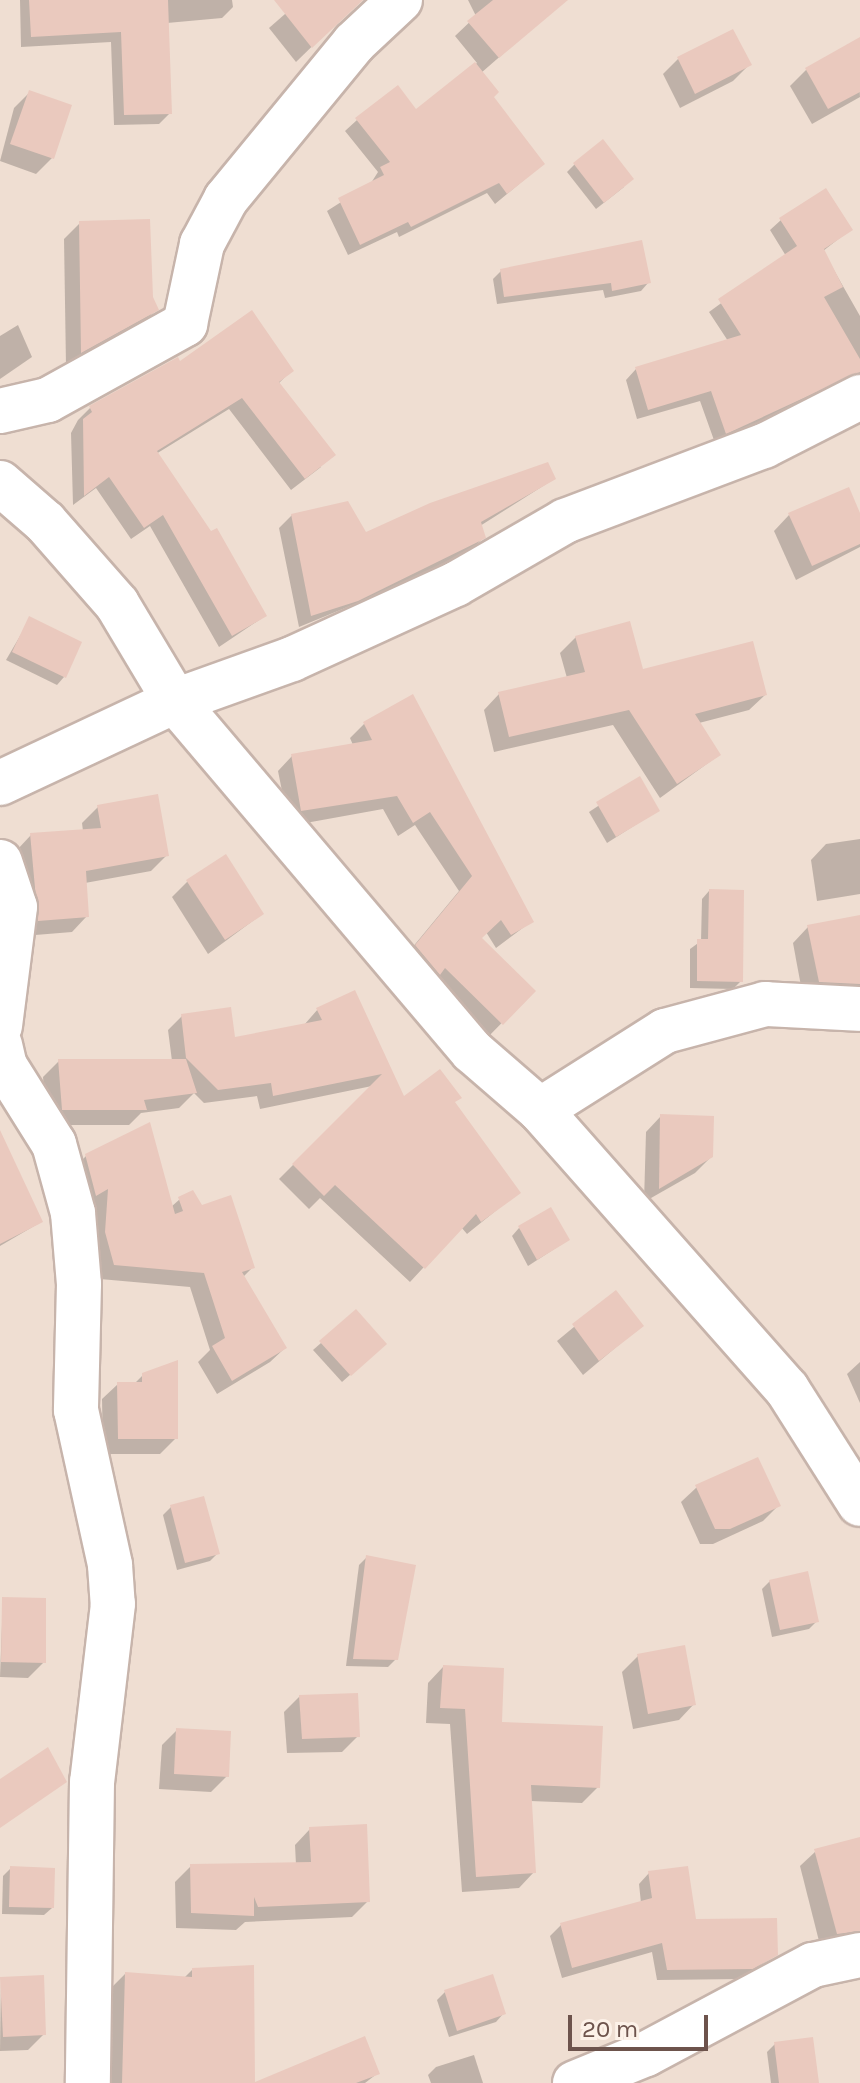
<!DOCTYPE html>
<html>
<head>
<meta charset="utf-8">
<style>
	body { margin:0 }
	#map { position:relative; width:860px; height:2083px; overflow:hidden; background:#f9ede3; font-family:Karla,sans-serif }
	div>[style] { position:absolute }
	.residential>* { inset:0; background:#efded2 }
	.shadow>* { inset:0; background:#0003 }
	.building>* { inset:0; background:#eac9be }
	.roads { filter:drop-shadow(2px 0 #c7b4ab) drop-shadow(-2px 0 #c7b4ab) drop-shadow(0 2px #c7b4ab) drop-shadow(0 -2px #c7b4ab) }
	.minor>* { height:44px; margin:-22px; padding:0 22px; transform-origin:22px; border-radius:22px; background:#fff }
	span { translate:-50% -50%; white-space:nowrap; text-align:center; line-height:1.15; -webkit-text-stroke:8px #fcf1e8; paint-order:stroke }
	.scale { position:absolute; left:568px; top:2015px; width:140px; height:36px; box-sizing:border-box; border:4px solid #6d534c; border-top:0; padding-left:10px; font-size:24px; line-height:28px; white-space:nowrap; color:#6d534c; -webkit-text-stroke:6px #fcf1e8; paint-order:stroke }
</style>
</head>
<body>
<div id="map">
	<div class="residential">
		<i style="clip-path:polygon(0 0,860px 0,860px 2083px,0 2083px)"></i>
	</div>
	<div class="shadow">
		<i style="clip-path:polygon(20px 0,232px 0,233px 7px,222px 18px,167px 23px,170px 113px,159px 124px,114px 125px,111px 42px,21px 47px)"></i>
		<i style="clip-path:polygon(301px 0,338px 0,332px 27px,296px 62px,269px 28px)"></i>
		<i style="clip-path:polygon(468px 0,539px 0,544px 18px,481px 73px,492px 97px,543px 164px,495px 204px,487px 193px,399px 237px,397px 232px,348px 255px,327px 211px,371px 183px,378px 172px,345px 131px,357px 120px,416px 112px,477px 63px,455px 36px,476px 16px)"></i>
		<i style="clip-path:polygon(857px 41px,860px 97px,812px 124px,790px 86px,806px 70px)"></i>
		<i style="clip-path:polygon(678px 59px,749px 65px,733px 81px,680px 108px,663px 74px)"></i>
		<i style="clip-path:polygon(30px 92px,52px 158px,36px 174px,0 161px,14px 108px)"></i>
		<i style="clip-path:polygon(575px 164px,624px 187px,596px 209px,567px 172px)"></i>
		<i style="clip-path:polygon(781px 220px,850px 230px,823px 251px,860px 316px,860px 375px,715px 443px,700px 401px,637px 419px,626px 380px,636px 369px,728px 341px,709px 312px,786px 256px,770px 230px)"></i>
		<i style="clip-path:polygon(80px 223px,151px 297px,156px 310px,140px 325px,66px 366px,64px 239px)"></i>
		<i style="clip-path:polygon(501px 271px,648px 283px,641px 291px,605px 298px,603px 290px,497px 304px,493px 279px)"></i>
		<i style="clip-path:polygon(18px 325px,32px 357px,0 379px,0 336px)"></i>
		<i style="clip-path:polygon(179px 364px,291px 371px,278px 384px,321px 467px,291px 490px,229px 409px,156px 454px,265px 616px,219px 647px,150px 526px,131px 539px,96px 488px,73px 505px,71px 433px,78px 420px,91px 407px)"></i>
		<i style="clip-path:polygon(554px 479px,480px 526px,484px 537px,472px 549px,430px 573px,299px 627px,279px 528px,292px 515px,365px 535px)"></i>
		<i style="clip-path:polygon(789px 515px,860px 518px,860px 547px,796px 580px,774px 531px)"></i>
		<i style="clip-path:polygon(30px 619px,64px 677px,57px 685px,6px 660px)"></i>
		<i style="clip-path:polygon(576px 637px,641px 672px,765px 695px,749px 710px,699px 723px,719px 755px,660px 798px,613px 725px,494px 752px,484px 710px,499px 694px,567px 678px,560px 653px)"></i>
		<i style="clip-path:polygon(412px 697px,532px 921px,496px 948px,486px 932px,480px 938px,533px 991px,487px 1038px,402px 960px,459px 891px,415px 825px,398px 836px,383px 809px,289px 826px,278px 771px,292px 756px,353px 745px,350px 738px,364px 724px)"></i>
		<i style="clip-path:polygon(639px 779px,657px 811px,607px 843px,589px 812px)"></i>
		<i style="clip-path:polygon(98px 807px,167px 855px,151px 871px,85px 883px,87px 916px,72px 932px,23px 936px,16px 851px,31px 835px,83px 831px,82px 823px)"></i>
		<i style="clip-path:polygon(860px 839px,860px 894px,817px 901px,811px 860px,826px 844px)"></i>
		<i style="clip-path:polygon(188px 881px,262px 914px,208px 954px,172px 897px)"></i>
		<i style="clip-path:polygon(709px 891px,741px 981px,733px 989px,690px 988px,690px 949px,701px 941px,702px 899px)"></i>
		<i style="clip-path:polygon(860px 917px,860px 1003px,803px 997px,793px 943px,808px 927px)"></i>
		<i style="clip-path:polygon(354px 993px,403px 1099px,453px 1103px,519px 1192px,467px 1234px,461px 1227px,410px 1282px,320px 1198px,309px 1209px,279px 1179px,372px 1086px,260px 1109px,257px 1096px,204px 1103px,194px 1093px,179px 1108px,141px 1113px,129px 1125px,47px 1125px,43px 1077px,59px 1061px,172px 1061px,168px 1030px,182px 1016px,233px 1039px,304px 1025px,318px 1009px)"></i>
		<i style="clip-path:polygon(661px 1116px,711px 1157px,695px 1173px,644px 1202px,646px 1132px)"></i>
		<i style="clip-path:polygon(86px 1156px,171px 1207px,180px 1199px,201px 1207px,253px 1267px,243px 1277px,285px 1348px,270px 1362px,217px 1394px,198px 1362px,210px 1350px,190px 1287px,100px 1279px,92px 1248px,95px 1202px,81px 1208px,71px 1171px)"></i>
		<i style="clip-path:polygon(0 1198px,41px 1222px,0 1246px)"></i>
		<i style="clip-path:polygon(519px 1228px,568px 1240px,528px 1266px,512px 1236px)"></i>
		<i style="clip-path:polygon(615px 1293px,641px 1326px,583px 1375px,557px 1341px)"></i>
		<i style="clip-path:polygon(321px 1343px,377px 1351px,342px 1382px,313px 1350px)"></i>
		<i style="clip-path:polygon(860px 1362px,860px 1403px,847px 1374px)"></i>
		<i style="clip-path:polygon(143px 1375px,176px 1438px,160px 1454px,103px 1454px,102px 1399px,118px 1384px,134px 1384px)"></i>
		<i style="clip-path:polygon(697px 1487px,778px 1506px,763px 1521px,713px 1544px,700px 1544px,681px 1502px)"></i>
		<i style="clip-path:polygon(171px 1507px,217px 1554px,210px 1561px,177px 1570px,163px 1515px)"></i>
		<i style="clip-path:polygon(367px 1557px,396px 1659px,388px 1667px,346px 1666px,359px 1565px)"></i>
		<i style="clip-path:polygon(770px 1581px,817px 1621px,809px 1629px,772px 1637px,762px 1589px)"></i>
		<i style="clip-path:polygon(3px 1599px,44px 1662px,28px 1678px,0 1677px)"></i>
		<i style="clip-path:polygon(638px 1656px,694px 1704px,679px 1720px,633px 1729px,622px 1672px)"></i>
		<i style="clip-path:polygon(443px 1667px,500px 1723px,598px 1787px,582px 1803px,530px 1801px,534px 1872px,519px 1888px,462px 1892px,450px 1724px,426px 1723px,428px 1683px)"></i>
		<i style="clip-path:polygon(300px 1696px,358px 1736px,342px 1752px,287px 1753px,284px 1712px)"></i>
		<i style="clip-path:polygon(177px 1730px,227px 1776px,211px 1792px,159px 1789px,162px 1745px)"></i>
		<i style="clip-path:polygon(47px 1749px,65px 1781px,0 1827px,0 1781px)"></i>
		<i style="clip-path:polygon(310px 1829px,368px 1901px,352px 1917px,245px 1922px,236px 1930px,176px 1928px,175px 1882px,191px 1866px,296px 1865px,295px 1845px)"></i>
		<i style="clip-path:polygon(860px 1839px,860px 1955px,821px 1949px,800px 1866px,816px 1851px)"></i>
		<i style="clip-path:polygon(11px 1868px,52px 1908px,44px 1915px,2px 1914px,3px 1876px)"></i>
		<i style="clip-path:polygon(649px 1873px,694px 1921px,776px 1954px,741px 1979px,657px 1980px,652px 1952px,562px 1978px,550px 1936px,561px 1925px,641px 1903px,639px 1884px)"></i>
		<i style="clip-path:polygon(192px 1970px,253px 2083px,110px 2083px,112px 1987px,125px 1974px,184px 1978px)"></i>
		<i style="clip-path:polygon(1px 1979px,44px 2034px,28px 2050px,0 2051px)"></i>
		<i style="clip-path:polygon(445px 1992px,503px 2014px,496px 2022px,449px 2037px,437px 2000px)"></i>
		<i style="clip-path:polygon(775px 2044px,815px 2083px,771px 2083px,767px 2052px)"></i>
		<i style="clip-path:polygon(474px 2055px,483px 2083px,431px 2083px,428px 2075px,436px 2067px)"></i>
		<i style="clip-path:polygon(378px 2073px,365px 2083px,317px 2083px)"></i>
	</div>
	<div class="building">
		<i style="clip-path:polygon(29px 0,168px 0,172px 114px,124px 115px,121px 32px,31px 37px)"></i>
		<i style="clip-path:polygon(274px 0,363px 0,312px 48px)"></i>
		<i style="clip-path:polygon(493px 0,568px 0,499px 58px,467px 21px)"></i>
		<i style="clip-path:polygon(733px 29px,752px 65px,695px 94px,677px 57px)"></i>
		<i style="clip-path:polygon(860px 37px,860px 92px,828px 109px,805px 68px)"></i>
		<i style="clip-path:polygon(475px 62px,499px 92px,494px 97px,545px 164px,507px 194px,499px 183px,411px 227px,408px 222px,360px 245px,338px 198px,384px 175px,380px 167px,390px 162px,355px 118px,398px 85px,416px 109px)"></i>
		<i style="clip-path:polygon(29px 90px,72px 105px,54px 159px,10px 144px)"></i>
		<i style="clip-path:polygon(603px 139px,634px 179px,604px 203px,573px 163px)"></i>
		<i style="clip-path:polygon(826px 188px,853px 230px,824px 249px,843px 287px,824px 297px,860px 359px,860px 372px,726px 434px,711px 391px,648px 410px,635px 367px,741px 335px,718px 299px,797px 246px,779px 218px)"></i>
		<i style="clip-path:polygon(150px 219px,153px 297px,159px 310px,81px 353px,79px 221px)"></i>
		<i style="clip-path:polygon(642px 240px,651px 283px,612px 291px,611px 283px,504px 297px,500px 269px)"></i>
		<i style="clip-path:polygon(252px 310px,294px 371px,279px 382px,336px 455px,305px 479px,242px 398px,157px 451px,211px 531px,217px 528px,267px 616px,232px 636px,163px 515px,144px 528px,109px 477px,84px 496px,83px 419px,92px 412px,89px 406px,178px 357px,180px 361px)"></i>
		<i style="clip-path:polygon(548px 462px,556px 479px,481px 522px,486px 538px,358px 601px,311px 616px,291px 514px,348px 501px,366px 532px,430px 503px)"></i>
		<i style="clip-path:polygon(849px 487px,860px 513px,860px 544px,812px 566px,788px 513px)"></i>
		<i style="clip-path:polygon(29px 616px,82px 642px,66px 678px,12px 652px)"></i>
		<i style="clip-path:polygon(630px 621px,643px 669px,753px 641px,767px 695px,695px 714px,721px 755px,677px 784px,629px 710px,509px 737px,498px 692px,585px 672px,575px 636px)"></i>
		<i style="clip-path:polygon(413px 694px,534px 922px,511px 935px,501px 920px,482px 938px,536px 991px,503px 1025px,445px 968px,440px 975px,415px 945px,472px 876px,430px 812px,413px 823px,397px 796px,301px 811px,291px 754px,372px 740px,363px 722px)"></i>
		<i style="clip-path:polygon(640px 776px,660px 811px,616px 837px,596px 802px)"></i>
		<i style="clip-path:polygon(158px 794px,169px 856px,86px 871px,89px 917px,38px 921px,30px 833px,101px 828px,97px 805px)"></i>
		<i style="clip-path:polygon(226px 854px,264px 914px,225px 940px,186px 880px)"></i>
		<i style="clip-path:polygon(709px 889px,744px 890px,743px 982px,697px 981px,697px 939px,708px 939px)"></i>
		<i style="clip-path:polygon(860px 915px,860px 984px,819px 982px,807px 925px)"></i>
		<i style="clip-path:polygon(355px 990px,404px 1096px,440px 1069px,462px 1098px,455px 1102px,521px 1193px,481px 1222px,476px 1214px,425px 1269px,335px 1185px,324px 1196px,292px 1164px,382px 1074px,273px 1096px,271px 1083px,218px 1090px,186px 1058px,181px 1014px,231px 1007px,235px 1037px,322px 1020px,316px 1008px)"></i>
		<i style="clip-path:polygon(58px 1059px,186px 1059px,197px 1093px,144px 1100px,147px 1110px,62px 1110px)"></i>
		<i style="clip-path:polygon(660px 1114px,714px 1116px,713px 1157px,659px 1189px)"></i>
		<i style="clip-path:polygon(150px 1122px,175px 1214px,183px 1211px,178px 1197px,193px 1190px,202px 1205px,231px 1195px,255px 1268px,242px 1272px,287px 1348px,232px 1381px,212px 1346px,225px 1338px,204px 1273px,114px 1265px,105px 1232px,108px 1189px,96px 1196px,85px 1154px)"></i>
		<i style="clip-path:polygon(0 1130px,43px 1222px,0 1244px)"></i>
		<i style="clip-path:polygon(551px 1207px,570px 1240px,537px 1260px,518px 1226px)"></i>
		<i style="clip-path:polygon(616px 1290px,644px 1326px,599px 1361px,572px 1324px)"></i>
		<i style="clip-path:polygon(356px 1309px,387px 1344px,351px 1376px,319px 1341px)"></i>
		<i style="clip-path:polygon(178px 1360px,178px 1439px,118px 1439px,117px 1382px,142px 1382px,142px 1373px)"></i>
		<i style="clip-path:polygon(758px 1457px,781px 1506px,730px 1529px,715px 1529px,695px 1485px)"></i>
		<i style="clip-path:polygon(204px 1496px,220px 1554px,185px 1563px,170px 1505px)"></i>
		<i style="clip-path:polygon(366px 1555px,416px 1565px,398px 1660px,353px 1659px)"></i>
		<i style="clip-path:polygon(808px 1571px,819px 1622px,780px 1630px,769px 1580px)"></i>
		<i style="clip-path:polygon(2px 1597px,46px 1598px,46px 1663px,1px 1662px)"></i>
		<i style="clip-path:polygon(685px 1645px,696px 1705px,648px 1714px,637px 1654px)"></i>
		<i style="clip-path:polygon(443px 1665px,504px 1668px,502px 1722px,603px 1726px,600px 1788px,531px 1785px,536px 1873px,476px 1877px,465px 1709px,440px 1708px)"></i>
		<i style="clip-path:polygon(358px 1693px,360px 1737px,302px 1739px,299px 1695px)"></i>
		<i style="clip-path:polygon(176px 1728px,231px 1731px,229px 1777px,174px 1774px)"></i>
		<i style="clip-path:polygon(48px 1747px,67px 1782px,0 1828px,0 1779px)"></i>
		<i style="clip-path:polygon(367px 1824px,370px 1902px,258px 1907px,254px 1897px,254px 1916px,191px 1913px,190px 1864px,311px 1862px,309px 1827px)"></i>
		<i style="clip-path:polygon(860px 1837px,860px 1931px,837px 1934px,814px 1849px)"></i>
		<i style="clip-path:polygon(10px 1866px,55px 1868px,54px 1908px,9px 1907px)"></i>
		<i style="clip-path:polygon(688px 1866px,696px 1919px,777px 1918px,778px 1955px,753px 1969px,667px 1970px,662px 1943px,572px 1968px,560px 1923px,652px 1898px,648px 1871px)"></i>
		<i style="clip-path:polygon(254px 1965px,255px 2082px,365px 2036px,380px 2074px,356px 2083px,122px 2083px,125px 1972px,192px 1977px,192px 1968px)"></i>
		<i style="clip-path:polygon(493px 1974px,506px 2014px,457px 2031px,444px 1990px)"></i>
		<i style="clip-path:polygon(44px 1975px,46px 2035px,3px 2037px,0 1977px)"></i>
		<i style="clip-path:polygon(813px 2037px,819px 2083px,779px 2083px,774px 2042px)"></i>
	</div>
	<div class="roads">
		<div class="minor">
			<i style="left:0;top:411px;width:49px;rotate:-12.9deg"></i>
			<i style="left:48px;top:400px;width:157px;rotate:-29deg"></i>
			<i style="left:185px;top:324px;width:82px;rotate:-78deg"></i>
			<i style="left:202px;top:244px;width:51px;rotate:-61.9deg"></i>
			<i style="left:226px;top:199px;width:202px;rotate:-50.6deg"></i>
			<i style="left:354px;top:43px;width:63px;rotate:-43.1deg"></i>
			<i style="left:0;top:483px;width:60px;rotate:40.9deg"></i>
			<i style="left:45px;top:522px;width:109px;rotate:48.7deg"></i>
			<i style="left:117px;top:604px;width:113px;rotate:59.1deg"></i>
			<i style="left:175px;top:701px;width:459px;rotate:49.7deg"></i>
			<i style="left:472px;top:1051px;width:90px;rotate:40.9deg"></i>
			<i style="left:540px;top:1110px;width:373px;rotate:48.5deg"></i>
			<i style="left:787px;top:1389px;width:136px;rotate:57.6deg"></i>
			<i style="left:0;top:783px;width:193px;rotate:-25.1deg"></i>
			<i style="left:175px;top:701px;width:124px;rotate:-19.7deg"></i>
			<i style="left:292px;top:659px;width:180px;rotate:-24.6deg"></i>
			<i style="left:456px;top:584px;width:126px;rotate:-30deg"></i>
			<i style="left:565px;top:521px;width:213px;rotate:-20.7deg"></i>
			<i style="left:764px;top:446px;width:108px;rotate:-27deg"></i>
			<i style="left:0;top:862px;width:47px;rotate:71.6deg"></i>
			<i style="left:15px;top:907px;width:120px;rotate:97.2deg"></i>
			<i style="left:0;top:1045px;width:22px;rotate:77deg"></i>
			<i style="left:5px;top:1066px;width:92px;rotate:57.9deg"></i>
			<i style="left:54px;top:1144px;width:72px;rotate:74.6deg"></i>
			<i style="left:73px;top:1213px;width:71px;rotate:85.2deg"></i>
			<i style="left:79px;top:1284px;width:126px;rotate:91.4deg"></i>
			<i style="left:76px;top:1410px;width:159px;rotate:77.6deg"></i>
			<i style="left:110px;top:1565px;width:39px;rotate:86deg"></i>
			<i style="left:113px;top:1604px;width:179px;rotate:96.7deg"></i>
			<i style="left:92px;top:1782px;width:301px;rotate:90.8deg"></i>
			<i style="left:540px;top:1110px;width:148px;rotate:-32.3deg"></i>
			<i style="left:665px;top:1031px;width:104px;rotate:-15.1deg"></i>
			<i style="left:765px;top:1004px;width:95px;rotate:3deg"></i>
			<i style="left:575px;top:2083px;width:77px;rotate:-22.2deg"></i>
			<i style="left:646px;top:2054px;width:189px;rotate:-28.1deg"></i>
			<i style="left:813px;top:1965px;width:48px;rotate:-12deg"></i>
		</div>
	</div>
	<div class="scale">20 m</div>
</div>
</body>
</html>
